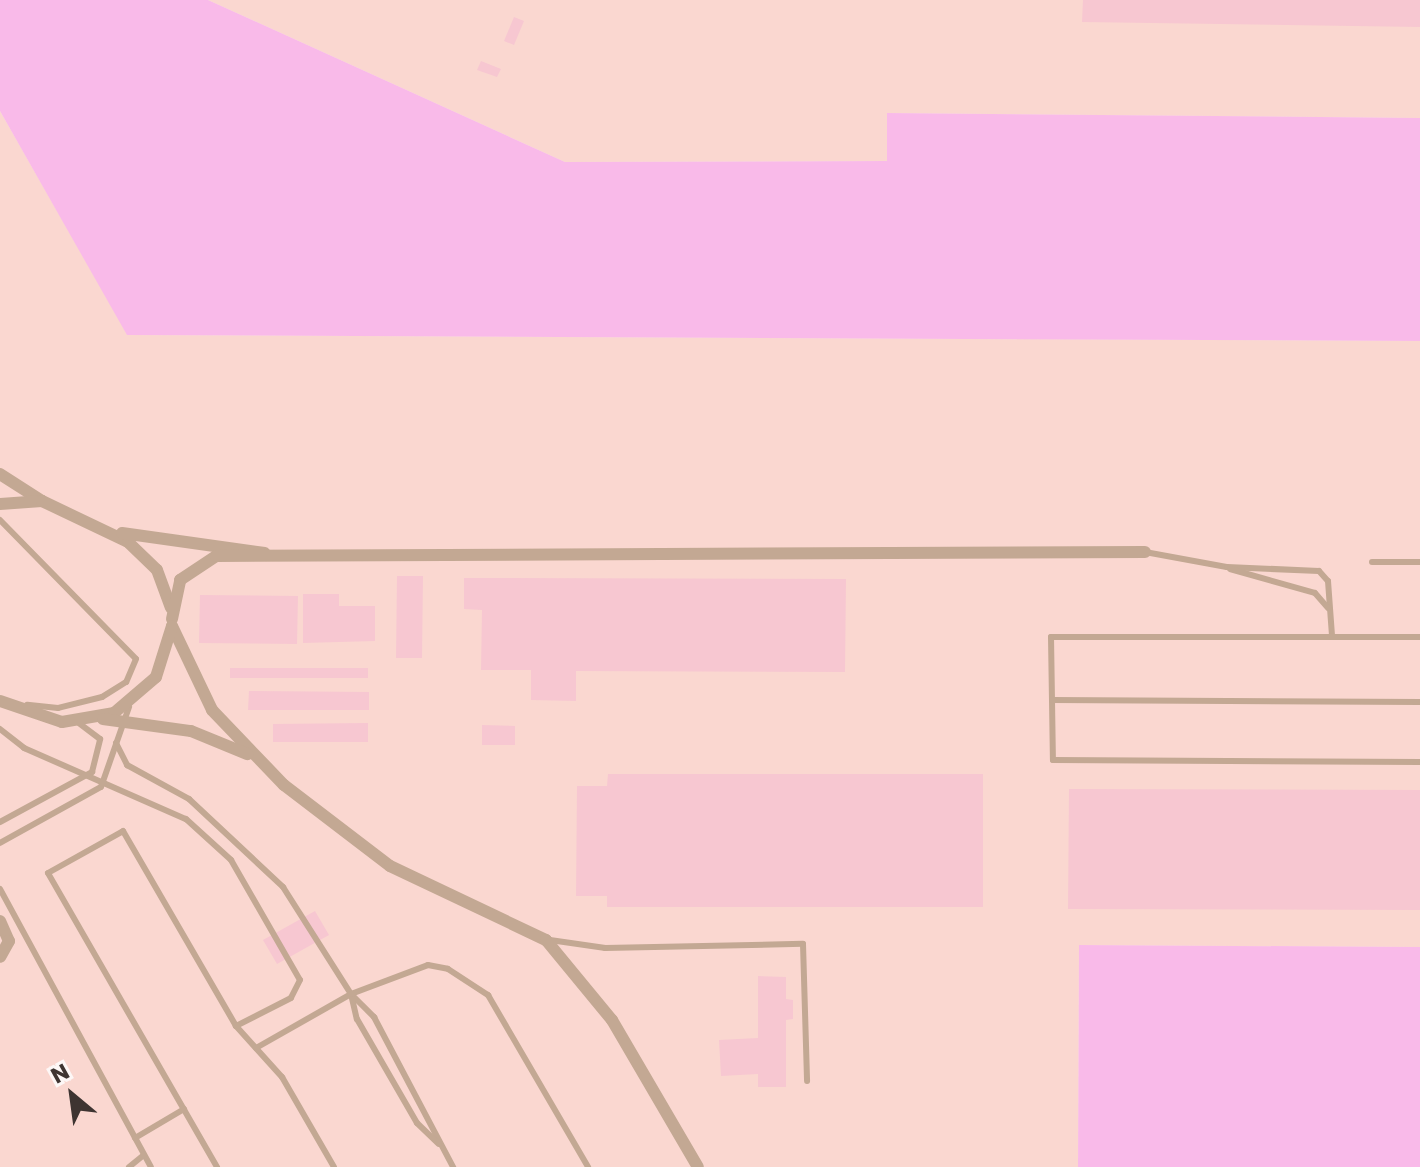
<!DOCTYPE html>
<html>
<head>
<meta charset="utf-8">
<style>
	body { margin:0 }
	#map { position:relative; width:1420px; height:1167px; overflow:hidden; background:#fbe6e2; font-family:Poppins,sans-serif }
	div>[style] { position:absolute }
	.built>* { inset:0; background:#fad7d0 }
	.water>* { inset:0; background:#f9bae9 }
	.building>* { inset:0; background:#f7c7d1 }
	.lane>* { height:6px; margin:-3px; padding:0 3px; transform-origin:3px; border-radius:3px; background:#c3a893 }
	.street>* { height:12px; margin:-6px; padding:0 6px; transform-origin:6px; border-radius:6px; background:#c3a893 }
	span { translate:-50% -50%; white-space:nowrap; text-align:center; line-height:1.15; -webkit-text-stroke:6px #fdf7f6; paint-order:stroke }
	.north { position:absolute; left:32px; top:1055px; width:80px; height:80px; -webkit-text-stroke:6px #fdf7f6; paint-order:stroke; rotate:331deg; font-size:22px; font-weight:700; line-height:32px; text-align:center; color:#3e3431 }
	.north::after { content:''; display:block; margin:auto; width:28px; height:36px; background:#3e3431; clip-path:polygon(50% 0,100% 100%,50% 72%,0 100%) }
</style>
</head>
<body>
<div id="map">
	<div class="built">
		<i style="clip-path:polygon(208px 0,1420px 0,1420px 118px,888px 113px,887px 161px,565px 162px)"></i>
		<i style="clip-path:polygon(0 111px,128px 335px,1420px 341px,1420px 947px,1079px 945px,1078px 1167px,0 1167px)"></i>
	</div>
	<div class="water">
		<i style="clip-path:polygon(0 0,208px 0,565px 162px,887px 161px,887px 113px,1420px 118px,1420px 341px,127px 335px,0 111px)"></i>
		<i style="clip-path:polygon(1079px 945px,1420px 947px,1420px 1167px,1078px 1167px)"></i>
	</div>
	<div class="building">
		<i style="clip-path:polygon(1083px 0,1420px 0,1420px 27px,1082px 22px)"></i>
		<i style="clip-path:polygon(514px 17px,524px 21px,514px 45px,504px 41px)"></i>
		<i style="clip-path:polygon(481px 61px,501px 69px,497px 77px,477px 70px)"></i>
		<i style="clip-path:polygon(397px 576px,423px 576px,422px 658px,396px 658px)"></i>
		<i style="clip-path:polygon(464px 578px,846px 579px,845px 672px,576px 671px,576px 701px,531px 700px,531px 670px,481px 670px,482px 610px,464px 609px)"></i>
		<i style="clip-path:polygon(303px 594px,339px 594px,339px 606px,375px 606px,375px 641px,303px 643px)"></i>
		<i style="clip-path:polygon(200px 595px,298px 596px,297px 644px,199px 643px)"></i>
		<i style="clip-path:polygon(230px 668px,368px 668px,368px 678px,230px 678px)"></i>
		<i style="clip-path:polygon(249px 691px,369px 692px,369px 710px,248px 710px)"></i>
		<i style="clip-path:polygon(368px 723px,368px 742px,273px 742px,273px 724px)"></i>
		<i style="clip-path:polygon(482px 725px,515px 726px,515px 745px,482px 745px)"></i>
		<i style="clip-path:polygon(608px 774px,983px 774px,983px 907px,607px 907px,607px 896px,576px 896px,577px 786px,607px 786px)"></i>
		<i style="clip-path:polygon(1069px 789px,1420px 790px,1420px 910px,1068px 909px)"></i>
		<i style="clip-path:polygon(315px 911px,329px 935px,277px 964px,263px 940px)"></i>
		<i style="clip-path:polygon(758px 976px,786px 977px,786px 999px,793px 1000px,793px 1019px,786px 1020px,786px 1087px,758px 1087px,758px 1074px,721px 1076px,719px 1040px,758px 1038px)"></i>
	</div>
	<div class="lane">
		<i style="left:0;top:520px;width:194px;rotate:45.6deg"></i>
		<i style="left:136px;top:659px;width:25px;rotate:113deg"></i>
		<i style="left:126px;top:682px;width:28px;rotate:148deg"></i>
		<i style="left:102px;top:697px;width:45px;rotate:166deg"></i>
		<i style="left:58px;top:708px;width:31px;rotate:-174deg"></i>
		<i style="left:1145px;top:552px;width:83px;rotate:10.4deg"></i>
		<i style="left:1227px;top:567px;width:92px;rotate:2.5deg"></i>
		<i style="left:1319px;top:571px;width:13px;rotate:48deg"></i>
		<i style="left:1328px;top:581px;width:55px;rotate:85.8deg"></i>
		<i style="left:1372px;top:562px;width:48px"></i>
		<i style="left:1230px;top:569px;width:88px;rotate:15.8deg"></i>
		<i style="left:1315px;top:593px;width:20px;rotate:49deg"></i>
		<i style="left:1420px;top:637px;width:369px;rotate:180deg"></i>
		<i style="left:1051px;top:637px;width:123px;rotate:89.1deg"></i>
		<i style="left:1053px;top:760px;width:367px;rotate:0.3deg"></i>
		<i style="left:1052px;top:700px;width:368px;rotate:0.3deg"></i>
		<i style="left:0;top:729px;width:31px;rotate:38deg"></i>
		<i style="left:24px;top:748px;width:177px;rotate:23.7deg"></i>
		<i style="left:186px;top:819px;width:61px;rotate:42.3deg"></i>
		<i style="left:231px;top:860px;width:138px;rotate:60.1deg"></i>
		<i style="left:300px;top:980px;width:20px;rotate:117deg"></i>
		<i style="left:291px;top:998px;width:62px;rotate:153deg"></i>
		<i style="left:116px;top:743px;width:25px;rotate:63deg"></i>
		<i style="left:127px;top:765px;width:71px;rotate:28.7deg"></i>
		<i style="left:189px;top:799px;width:129px;rotate:43.1deg"></i>
		<i style="left:283px;top:887px;width:127px;rotate:57.6deg"></i>
		<i style="left:351px;top:994px;width:33px;rotate:45deg"></i>
		<i style="left:374px;top:1017px;width:170px;rotate:62.2deg"></i>
		<i style="left:0;top:822px;width:105px;rotate:-28.5deg"></i>
		<i style="left:92px;top:772px;width:34px;rotate:-76deg"></i>
		<i style="left:100px;top:739px;width:26px;rotate:-143deg"></i>
		<i style="left:0;top:843px;width:115px;rotate:-29deg"></i>
		<i style="left:101px;top:787px;width:85px;rotate:-70.7deg"></i>
		<i style="left:0;top:889px;width:316px;rotate:61.5deg"></i>
		<i style="left:550px;top:940px;width:56px;rotate:8.3deg"></i>
		<i style="left:605px;top:948px;width:198px;rotate:-1.2deg"></i>
		<i style="left:803px;top:944px;width:137px;rotate:88.3deg"></i>
		<i style="left:351px;top:994px;width:26px;rotate:77deg"></i>
		<i style="left:357px;top:1019px;width:120px;rotate:60deg"></i>
		<i style="left:417px;top:1123px;width:30px;rotate:44deg"></i>
		<i style="left:256px;top:1048px;width:109px;rotate:-29.6deg"></i>
		<i style="left:351px;top:994px;width:82px;rotate:-20.6deg"></i>
		<i style="left:428px;top:965px;width:20px;rotate:11deg"></i>
		<i style="left:448px;top:969px;width:48px;rotate:33deg"></i>
		<i style="left:488px;top:995px;width:199px;rotate:59.8deg"></i>
		<i style="left:135px;top:1138px;width:57px;rotate:-30.6deg"></i>
		<i style="left:129px;top:1167px;width:19px;rotate:-39deg"></i>
		<i style="left:217px;top:1167px;width:339px;rotate:-119.9deg"></i>
		<i style="left:48px;top:873px;width:86px;rotate:-29.2deg"></i>
		<i style="left:123px;top:831px;width:225px;rotate:59.9deg"></i>
		<i style="left:236px;top:1026px;width:69px;rotate:48deg"></i>
		<i style="left:282px;top:1077px;width:104px;rotate:60deg"></i>
	</div>
	<div class="street">
		<i style="left:0;top:474px;width:50px;rotate:32.7deg"></i>
		<i style="left:0;top:504px;width:42px;rotate:-4.1deg"></i>
		<i style="left:42px;top:501px;width:95px;rotate:25.5deg"></i>
		<i style="left:128px;top:542px;width:40px;rotate:44deg"></i>
		<i style="left:157px;top:570px;width:40px;rotate:69.8deg"></i>
		<i style="left:122px;top:533px;width:144px;rotate:8deg"></i>
		<i style="left:172px;top:619px;width:40px;rotate:-78deg"></i>
		<i style="left:180px;top:580px;width:43px;rotate:-33.7deg"></i>
		<i style="left:216px;top:556px;width:929px;rotate:-0.25deg"></i>
		<i style="left:172px;top:626px;width:93px;rotate:64.5deg"></i>
		<i style="left:212px;top:710px;width:104px;rotate:46.2deg"></i>
		<i style="left:284px;top:785px;width:133px;rotate:37.4deg"></i>
		<i style="left:390px;top:866px;width:173px;rotate:25.4deg"></i>
		<i style="left:546px;top:940px;width:104px;rotate:50.5deg"></i>
		<i style="left:612px;top:1020px;width:170px;rotate:59.7deg"></i>
		<i style="left:0;top:701px;width:65px;rotate:18.7deg"></i>
		<i style="left:62px;top:722px;width:53px;rotate:-9.8deg"></i>
		<i style="left:114px;top:713px;width:55px;rotate:-40.6deg"></i>
		<i style="left:156px;top:677px;width:53px;rotate:-72.6deg"></i>
		<i style="left:103px;top:719px;width:89px;rotate:7.8deg"></i>
		<i style="left:191px;top:731px;width:61px;rotate:22.3deg"></i>
		<i style="left:0;top:921px;width:22px;rotate:66deg"></i>
		<i style="left:9px;top:941px;width:18px;rotate:119deg"></i>
	</div>
	<div class="north">N</div>
</div>
</body>
</html>
